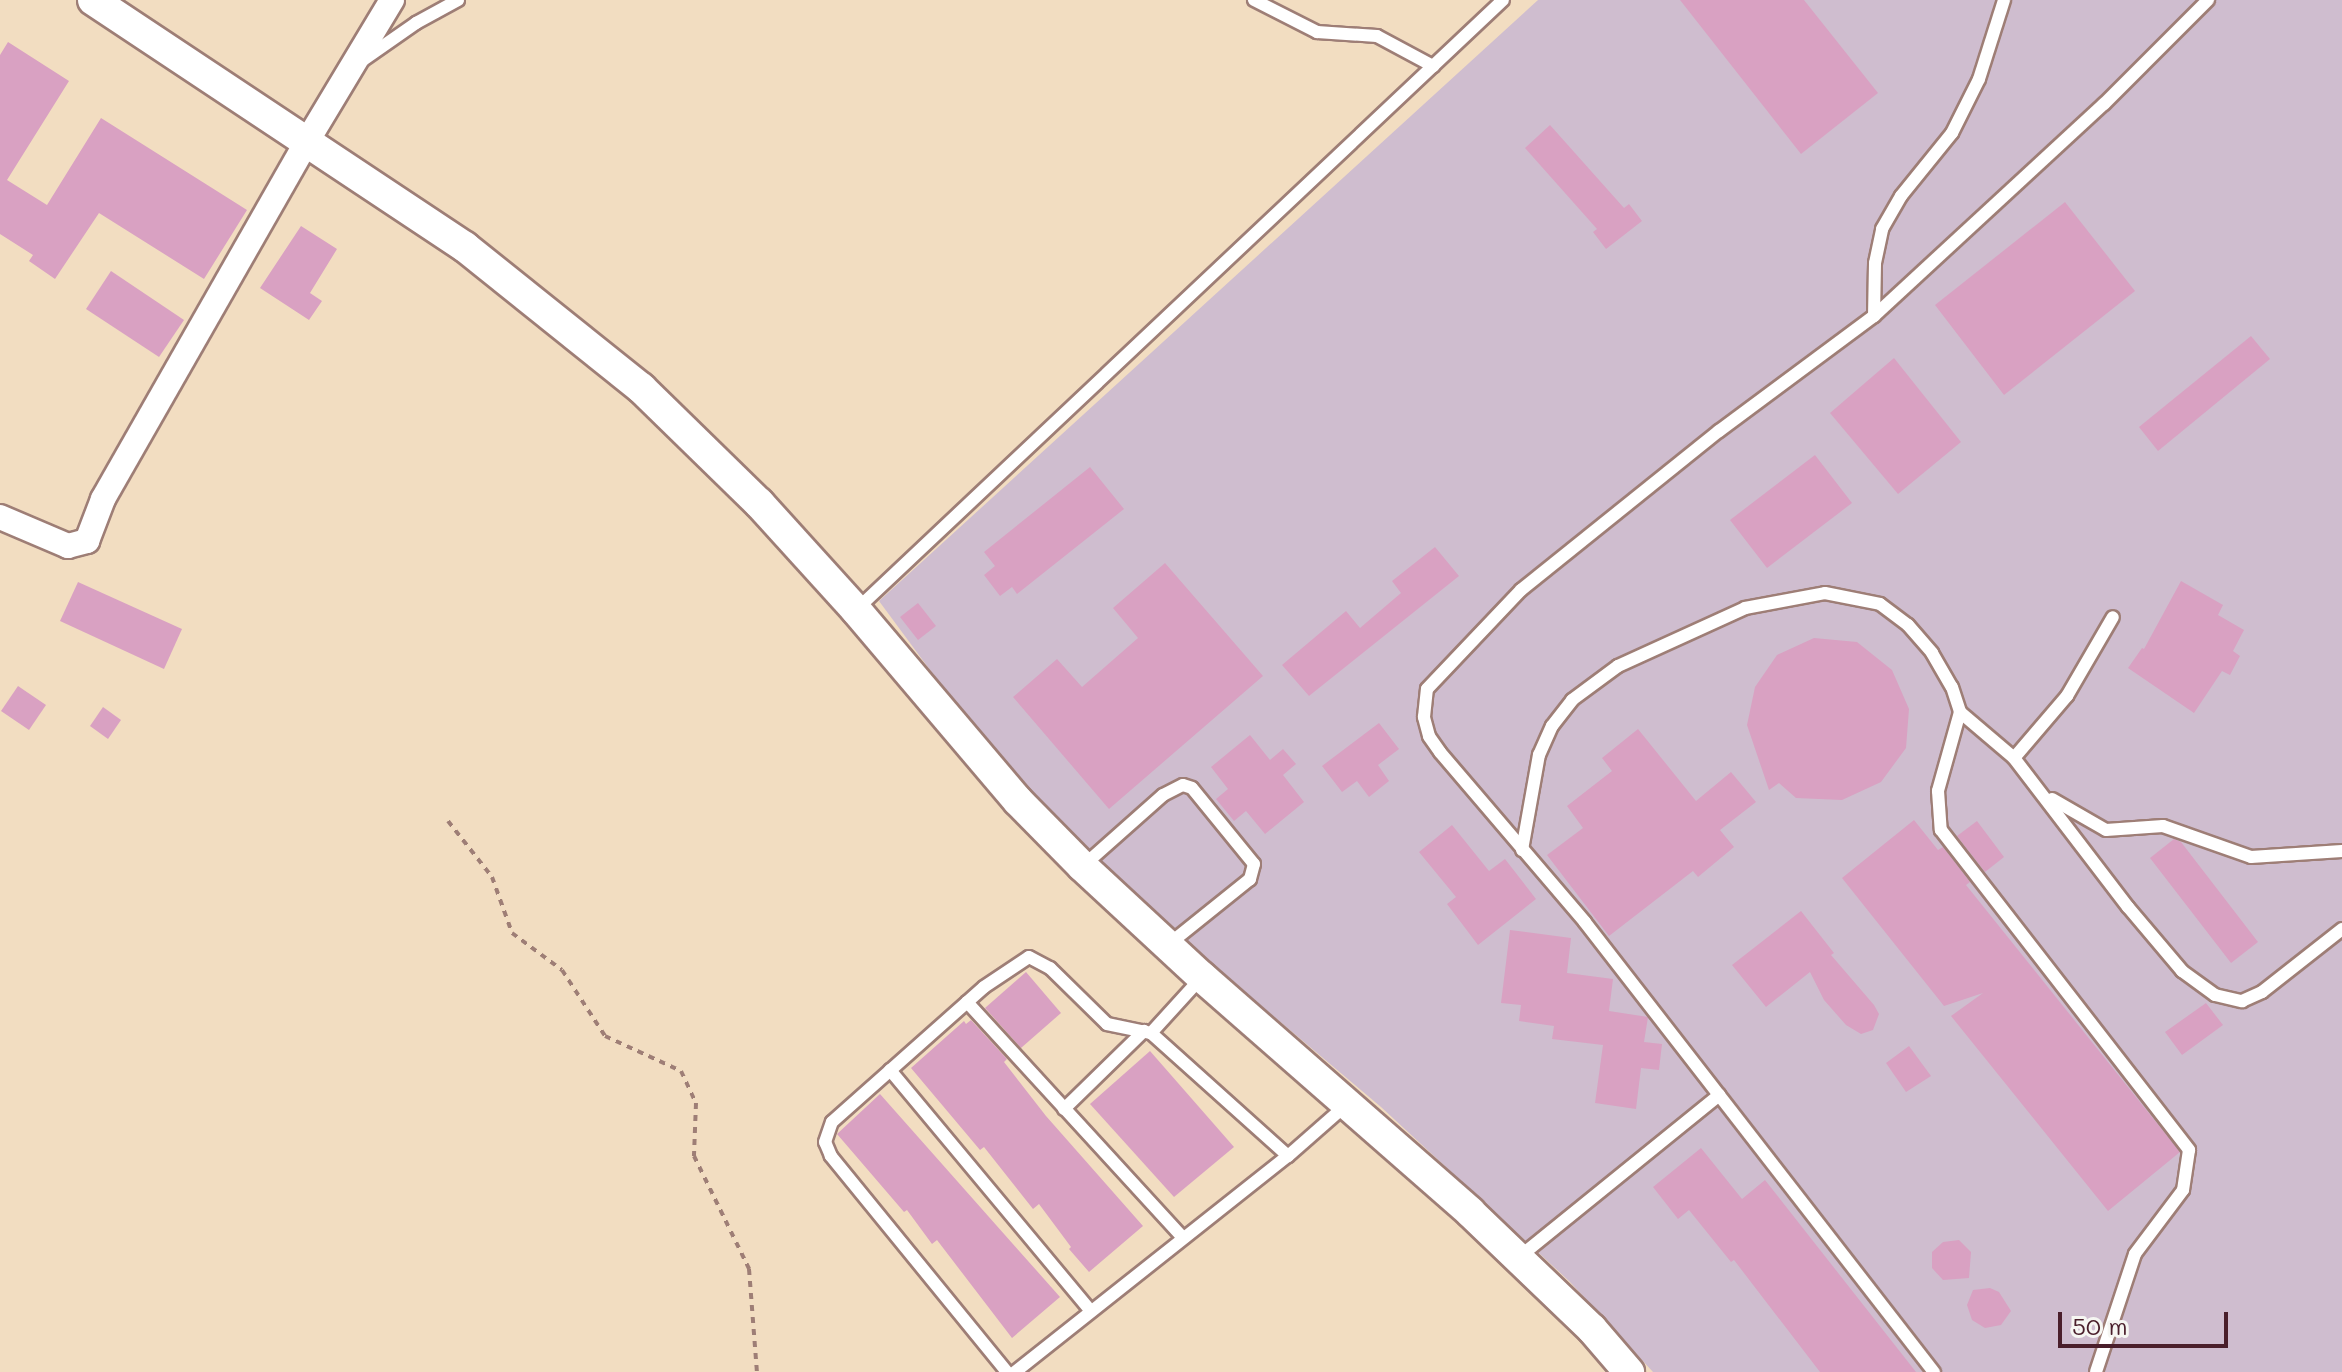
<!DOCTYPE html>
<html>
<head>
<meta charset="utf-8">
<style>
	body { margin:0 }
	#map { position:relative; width:2342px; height:1372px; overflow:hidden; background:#f2ddc1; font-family:Mali,sans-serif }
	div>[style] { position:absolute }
	.industrial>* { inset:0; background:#cfbdcf }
	.building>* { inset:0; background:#d9a1c2 }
	.path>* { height:4px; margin-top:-2px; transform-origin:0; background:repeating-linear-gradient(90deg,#9e7e76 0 6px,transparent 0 12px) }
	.roads { filter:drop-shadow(2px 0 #9e7e76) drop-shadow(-2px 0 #9e7e76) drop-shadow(0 2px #9e7e76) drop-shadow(0 -2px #9e7e76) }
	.service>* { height:12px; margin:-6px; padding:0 6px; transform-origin:6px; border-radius:6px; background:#fff }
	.minor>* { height:24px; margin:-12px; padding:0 12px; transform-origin:12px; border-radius:12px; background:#fff }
	.tertiary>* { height:30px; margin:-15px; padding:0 15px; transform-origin:15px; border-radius:15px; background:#fff }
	span { translate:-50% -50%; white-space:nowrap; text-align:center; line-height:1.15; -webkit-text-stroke:7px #f6f6f2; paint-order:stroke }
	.scale { position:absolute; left:2058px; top:1312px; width:170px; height:36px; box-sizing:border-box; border:4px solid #4a1f2b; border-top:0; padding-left:10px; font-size:24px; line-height:28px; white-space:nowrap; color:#4a1f2b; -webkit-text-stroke:6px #f6f6f2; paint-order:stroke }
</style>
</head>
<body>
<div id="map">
	<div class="industrial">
		<i style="clip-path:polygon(1538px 0,2342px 0,2342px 1372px,1653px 1372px,1569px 1281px,1381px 1107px,1201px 955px,1066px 829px,961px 712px,879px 601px)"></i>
	</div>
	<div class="building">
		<i style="clip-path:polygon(1680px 0,1804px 0,1878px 93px,1801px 154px)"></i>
		<i style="clip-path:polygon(8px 42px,69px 81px,7px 180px,47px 205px,101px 118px,247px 210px,204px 279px,99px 213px,55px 279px,29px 261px,33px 255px,0 234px,0 55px)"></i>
		<i style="clip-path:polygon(1550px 125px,1624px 208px,1629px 204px,1642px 221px,1606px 249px,1593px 232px,1597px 229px,1525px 148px)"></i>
		<i style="clip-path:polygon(2065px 202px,2135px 291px,2004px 395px,1935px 305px)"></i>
		<i style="clip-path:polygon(301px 226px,337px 249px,310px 293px,322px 301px,309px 320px,260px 288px)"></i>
		<i style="clip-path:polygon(111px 271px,184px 320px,159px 357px,86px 309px)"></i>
		<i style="clip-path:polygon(2251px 336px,2270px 359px,2158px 451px,2139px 427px)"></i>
		<i style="clip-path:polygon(1894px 358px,1961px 442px,1898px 494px,1830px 413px)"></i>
		<i style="clip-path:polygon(1815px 455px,1852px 503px,1767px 568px,1730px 520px)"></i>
		<i style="clip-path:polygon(1090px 467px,1124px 509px,1017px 594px,1012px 587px,1000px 596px,984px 575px,995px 566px,984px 552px)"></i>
		<i style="clip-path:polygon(1435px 547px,1459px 576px,1309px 696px,1282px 665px,1346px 611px,1360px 628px,1401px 593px,1392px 581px)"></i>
		<i style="clip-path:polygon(1165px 563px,1263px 676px,1109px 809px,1013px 697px,1057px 659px,1082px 687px,1138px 638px,1113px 608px)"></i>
		<i style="clip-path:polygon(2181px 581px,2223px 605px,2218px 615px,2244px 630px,2233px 651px,2240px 656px,2230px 675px,2222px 671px,2194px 713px,2128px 668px,2142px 648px,2144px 649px)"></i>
		<i style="clip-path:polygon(78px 582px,182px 629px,164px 669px,60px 621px)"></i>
		<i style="clip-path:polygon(918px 603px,936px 626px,918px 640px,900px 617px)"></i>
		<i style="clip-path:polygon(1814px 638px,1857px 642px,1892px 670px,1909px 709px,1906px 748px,1881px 782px,1842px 800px,1796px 798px,1779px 783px,1769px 790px,1747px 725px,1755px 687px,1777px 655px)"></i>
		<i style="clip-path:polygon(18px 686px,46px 705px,29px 730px,1px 711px)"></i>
		<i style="clip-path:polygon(103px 707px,121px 720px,108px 739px,90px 726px)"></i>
		<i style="clip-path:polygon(1379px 723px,1399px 749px,1378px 765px,1389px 781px,1369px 797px,1357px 781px,1342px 792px,1322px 766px)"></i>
		<i style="clip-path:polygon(1638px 729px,1696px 801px,1731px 772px,1756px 802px,1720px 830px,1734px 847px,1698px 877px,1693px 871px,1609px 936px,1547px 855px,1583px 828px,1567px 806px,1612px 771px,1602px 758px)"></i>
		<i style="clip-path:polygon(1250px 735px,1270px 760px,1283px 749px,1296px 764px,1283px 775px,1304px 802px,1265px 834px,1246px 811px,1234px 821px,1216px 799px,1228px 789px,1211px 767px)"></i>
		<i style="clip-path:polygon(1914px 820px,1938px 850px,1943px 847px,1970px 882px,1966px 885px,2180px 1152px,2108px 1211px,1951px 1016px,1983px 993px,1944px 1006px,1842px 878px)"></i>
		<i style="clip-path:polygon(1977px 821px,2004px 857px,1985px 872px,1957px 836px)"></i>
		<i style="clip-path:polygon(1452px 825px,1489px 871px,1505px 859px,1536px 899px,1478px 945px,1447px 904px,1456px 897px,1419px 852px)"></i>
		<i style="clip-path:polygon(2174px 839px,2181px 842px,2258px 942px,2231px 963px,2150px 858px)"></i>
		<i style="clip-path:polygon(1801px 911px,1834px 953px,1831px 955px,1874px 1005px,1879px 1014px,1873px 1030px,1861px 1034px,1846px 1025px,1824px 1000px,1810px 972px,1766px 1007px,1732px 965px)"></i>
		<i style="clip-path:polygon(1510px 930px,1571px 938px,1567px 973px,1613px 979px,1609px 1011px,1648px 1017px,1644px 1042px,1662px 1044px,1659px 1070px,1641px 1068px,1636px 1109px,1595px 1103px,1603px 1045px,1552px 1039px,1554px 1026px,1519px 1021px,1521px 1005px,1501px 1003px)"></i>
		<i style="clip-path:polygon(1026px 972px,1061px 1013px,1021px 1048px,985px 1008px)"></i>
		<i style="clip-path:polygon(2206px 1003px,2223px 1025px,2182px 1055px,2165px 1032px)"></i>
		<i style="clip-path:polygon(971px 1020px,1007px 1059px,1004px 1062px,1046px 1116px,1143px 1226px,1089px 1272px,1069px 1249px,1071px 1247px,1039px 1204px,1033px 1209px,984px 1147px,980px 1150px,911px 1068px,964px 1021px,966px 1024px)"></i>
		<i style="clip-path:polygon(1909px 1046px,1931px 1076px,1906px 1092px,1886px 1063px)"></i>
		<i style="clip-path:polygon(1150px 1051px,1234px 1147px,1174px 1197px,1090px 1104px)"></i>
		<i style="clip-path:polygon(880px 1094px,1060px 1297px,1012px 1338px,937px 1240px,932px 1244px,907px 1210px,904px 1212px,837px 1134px)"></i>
		<i style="clip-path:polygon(1701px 1148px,1742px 1199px,1765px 1180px,1916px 1372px,1820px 1372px,1734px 1260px,1731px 1262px,1689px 1210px,1678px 1219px,1653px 1187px)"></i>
		<i style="clip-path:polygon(1959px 1240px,1971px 1252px,1969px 1278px,1943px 1280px,1932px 1268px,1932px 1252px,1943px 1242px)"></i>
		<i style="clip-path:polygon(1990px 1288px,1999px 1292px,2011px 1311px,2001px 1325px,1985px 1328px,1972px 1320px,1967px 1305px,1973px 1290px)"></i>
	</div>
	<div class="path">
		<i style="left:448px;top:821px;width:71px;rotate:51.8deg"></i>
		<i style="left:492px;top:877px;width:59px;rotate:70.3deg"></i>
		<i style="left:512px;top:933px;width:62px;rotate:36.5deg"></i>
		<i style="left:562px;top:970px;width:79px;rotate:56.9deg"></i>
		<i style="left:605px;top:1036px;width:84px;rotate:24.7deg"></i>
		<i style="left:681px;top:1071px;width:35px;rotate:65deg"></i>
		<i style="left:696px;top:1103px;width:53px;rotate:92.2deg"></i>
		<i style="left:694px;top:1156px;width:126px;rotate:64deg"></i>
		<i style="left:749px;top:1269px;width:103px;rotate:85.6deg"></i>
	</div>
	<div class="roads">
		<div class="service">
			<i style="left:1254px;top:0;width:71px;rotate:26.9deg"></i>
			<i style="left:1317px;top:32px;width:60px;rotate:3.8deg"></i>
			<i style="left:1377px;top:36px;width:64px;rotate:28.2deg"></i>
			<i style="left:363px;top:60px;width:65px;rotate:-34.9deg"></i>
			<i style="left:416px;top:23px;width:48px;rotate:-28.7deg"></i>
			<i style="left:1874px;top:316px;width:53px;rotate:-88.9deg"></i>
			<i style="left:1875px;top:263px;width:35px;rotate:-78deg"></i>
			<i style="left:1882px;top:229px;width:38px;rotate:-60deg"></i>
			<i style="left:1901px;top:196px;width:81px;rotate:-51deg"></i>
			<i style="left:1952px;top:133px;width:60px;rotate:-63.4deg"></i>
			<i style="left:1979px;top:79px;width:83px;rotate:-72.4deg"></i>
			<i style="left:856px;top:610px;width:889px;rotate:-43.31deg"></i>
			<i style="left:1960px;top:712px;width:71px;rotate:40.4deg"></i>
			<i style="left:2014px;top:758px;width:188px;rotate:52.6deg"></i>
			<i style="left:2128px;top:907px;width:84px;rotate:49.8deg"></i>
			<i style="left:2182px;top:971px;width:41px;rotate:36deg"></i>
			<i style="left:2215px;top:995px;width:28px;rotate:13deg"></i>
			<i style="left:2242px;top:1001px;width:22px;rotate:-24deg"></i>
			<i style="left:2262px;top:992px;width:102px;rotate:-38.2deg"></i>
			<i style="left:2014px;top:758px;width:82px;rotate:-49.5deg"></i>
			<i style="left:2067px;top:696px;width:91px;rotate:-59.8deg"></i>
			<i style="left:2052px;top:799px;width:62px;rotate:29.9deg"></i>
			<i style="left:2106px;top:830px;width:57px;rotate:-4deg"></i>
			<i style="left:2163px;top:826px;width:93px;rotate:19.4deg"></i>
			<i style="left:2251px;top:857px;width:91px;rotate:-3.8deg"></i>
			<i style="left:1522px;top:850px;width:97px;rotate:-79.9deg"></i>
			<i style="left:1539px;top:755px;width:32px;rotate:-66deg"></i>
			<i style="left:1552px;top:726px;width:33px;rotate:-52deg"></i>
			<i style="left:1572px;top:700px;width:57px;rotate:-36.5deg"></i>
			<i style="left:1618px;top:666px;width:140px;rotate:-24.5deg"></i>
			<i style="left:1745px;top:608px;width:81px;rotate:-10.6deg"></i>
			<i style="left:1825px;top:593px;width:56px;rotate:11.3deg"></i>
			<i style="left:1880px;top:604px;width:35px;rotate:37deg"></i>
			<i style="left:1908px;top:625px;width:37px;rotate:49deg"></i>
			<i style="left:1932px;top:653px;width:39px;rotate:60deg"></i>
			<i style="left:1952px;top:687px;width:26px;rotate:72deg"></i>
			<i style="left:1960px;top:712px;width:82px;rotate:105.6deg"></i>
			<i style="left:1938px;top:791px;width:39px;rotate:86deg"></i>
			<i style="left:1941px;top:830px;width:405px;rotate:52.2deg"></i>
			<i style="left:2189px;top:1150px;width:40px;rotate:98.5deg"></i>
			<i style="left:2183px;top:1190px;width:80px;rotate:126.9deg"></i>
			<i style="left:2135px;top:1254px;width:124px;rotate:108.3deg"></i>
			<i style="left:1083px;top:866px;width:107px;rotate:-41.6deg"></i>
			<i style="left:1163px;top:795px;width:22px;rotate:-27deg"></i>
			<i style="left:1183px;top:785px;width:9px;rotate:18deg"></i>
			<i style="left:1192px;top:788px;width:98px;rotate:50.8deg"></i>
			<i style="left:1254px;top:864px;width:16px;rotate:105deg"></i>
			<i style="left:1250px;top:879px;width:105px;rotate:141.2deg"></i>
			<i style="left:967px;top:1002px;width:320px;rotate:47.5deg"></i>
			<i style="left:1151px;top:1033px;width:184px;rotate:41.9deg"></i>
			<i style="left:890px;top:1070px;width:314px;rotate:50.2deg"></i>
			<i style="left:1719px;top:1095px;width:351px;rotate:52.2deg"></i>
			<i style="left:1064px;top:1109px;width:112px;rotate:-44.3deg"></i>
			<i style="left:1518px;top:1258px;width:259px;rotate:-39deg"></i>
			<i style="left:1719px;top:1095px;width:219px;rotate:-127.8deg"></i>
			<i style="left:1585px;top:922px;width:223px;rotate:-130.5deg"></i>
			<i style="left:1440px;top:752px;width:19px;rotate:-125deg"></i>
			<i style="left:1429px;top:736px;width:20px;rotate:-105deg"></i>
			<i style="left:1424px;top:717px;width:28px;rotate:-84deg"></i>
			<i style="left:1427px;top:689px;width:137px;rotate:-46.5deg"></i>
			<i style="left:1521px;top:590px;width:254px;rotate:-38.8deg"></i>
			<i style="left:1719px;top:431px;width:193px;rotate:-36.6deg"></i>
			<i style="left:1874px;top:316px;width:313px;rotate:-42.7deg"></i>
			<i style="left:2104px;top:104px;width:147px;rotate:-45deg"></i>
			<i style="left:1007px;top:1372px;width:279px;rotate:-129.2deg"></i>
			<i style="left:831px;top:1156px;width:15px;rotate:-113deg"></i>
			<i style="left:825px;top:1142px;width:21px;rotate:-71deg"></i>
			<i style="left:832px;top:1122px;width:203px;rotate:-41.6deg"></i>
			<i style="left:984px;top:987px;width:54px;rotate:-33.7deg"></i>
			<i style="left:1029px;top:957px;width:24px;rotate:28deg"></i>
			<i style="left:1050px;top:968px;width:80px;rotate:44.5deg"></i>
			<i style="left:1107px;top:1024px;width:45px;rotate:11.6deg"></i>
			<i style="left:1151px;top:1033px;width:76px;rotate:-47.7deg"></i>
			<i style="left:1015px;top:1372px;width:348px;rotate:-38.4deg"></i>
			<i style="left:1288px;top:1156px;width:77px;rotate:-41.3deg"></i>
		</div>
		<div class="minor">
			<i style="left:0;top:517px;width:74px;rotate:23.1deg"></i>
			<i style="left:68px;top:546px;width:20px;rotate:-15deg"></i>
			<i style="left:87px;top:541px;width:45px;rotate:-69.1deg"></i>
			<i style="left:103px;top:499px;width:410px;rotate:-60.3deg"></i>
			<i style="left:306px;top:143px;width:167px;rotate:-59deg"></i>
		</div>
		<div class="tertiary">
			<i style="left:93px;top:0;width:447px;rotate:33.6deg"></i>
			<i style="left:465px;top:247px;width:226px;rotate:38.7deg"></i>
			<i style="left:641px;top:388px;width:165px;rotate:44.3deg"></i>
			<i style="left:759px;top:503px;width:144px;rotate:47.8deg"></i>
			<i style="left:856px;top:610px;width:250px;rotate:49.7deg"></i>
			<i style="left:1018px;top:801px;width:91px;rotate:45.4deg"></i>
			<i style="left:1082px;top:866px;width:163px;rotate:42.8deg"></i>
			<i style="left:1202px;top:977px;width:356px;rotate:41.2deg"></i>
			<i style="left:1470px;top:1212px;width:169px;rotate:43.8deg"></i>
			<i style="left:1592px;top:1329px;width:57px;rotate:49.3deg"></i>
		</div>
	</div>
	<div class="scale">50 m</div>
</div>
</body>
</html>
